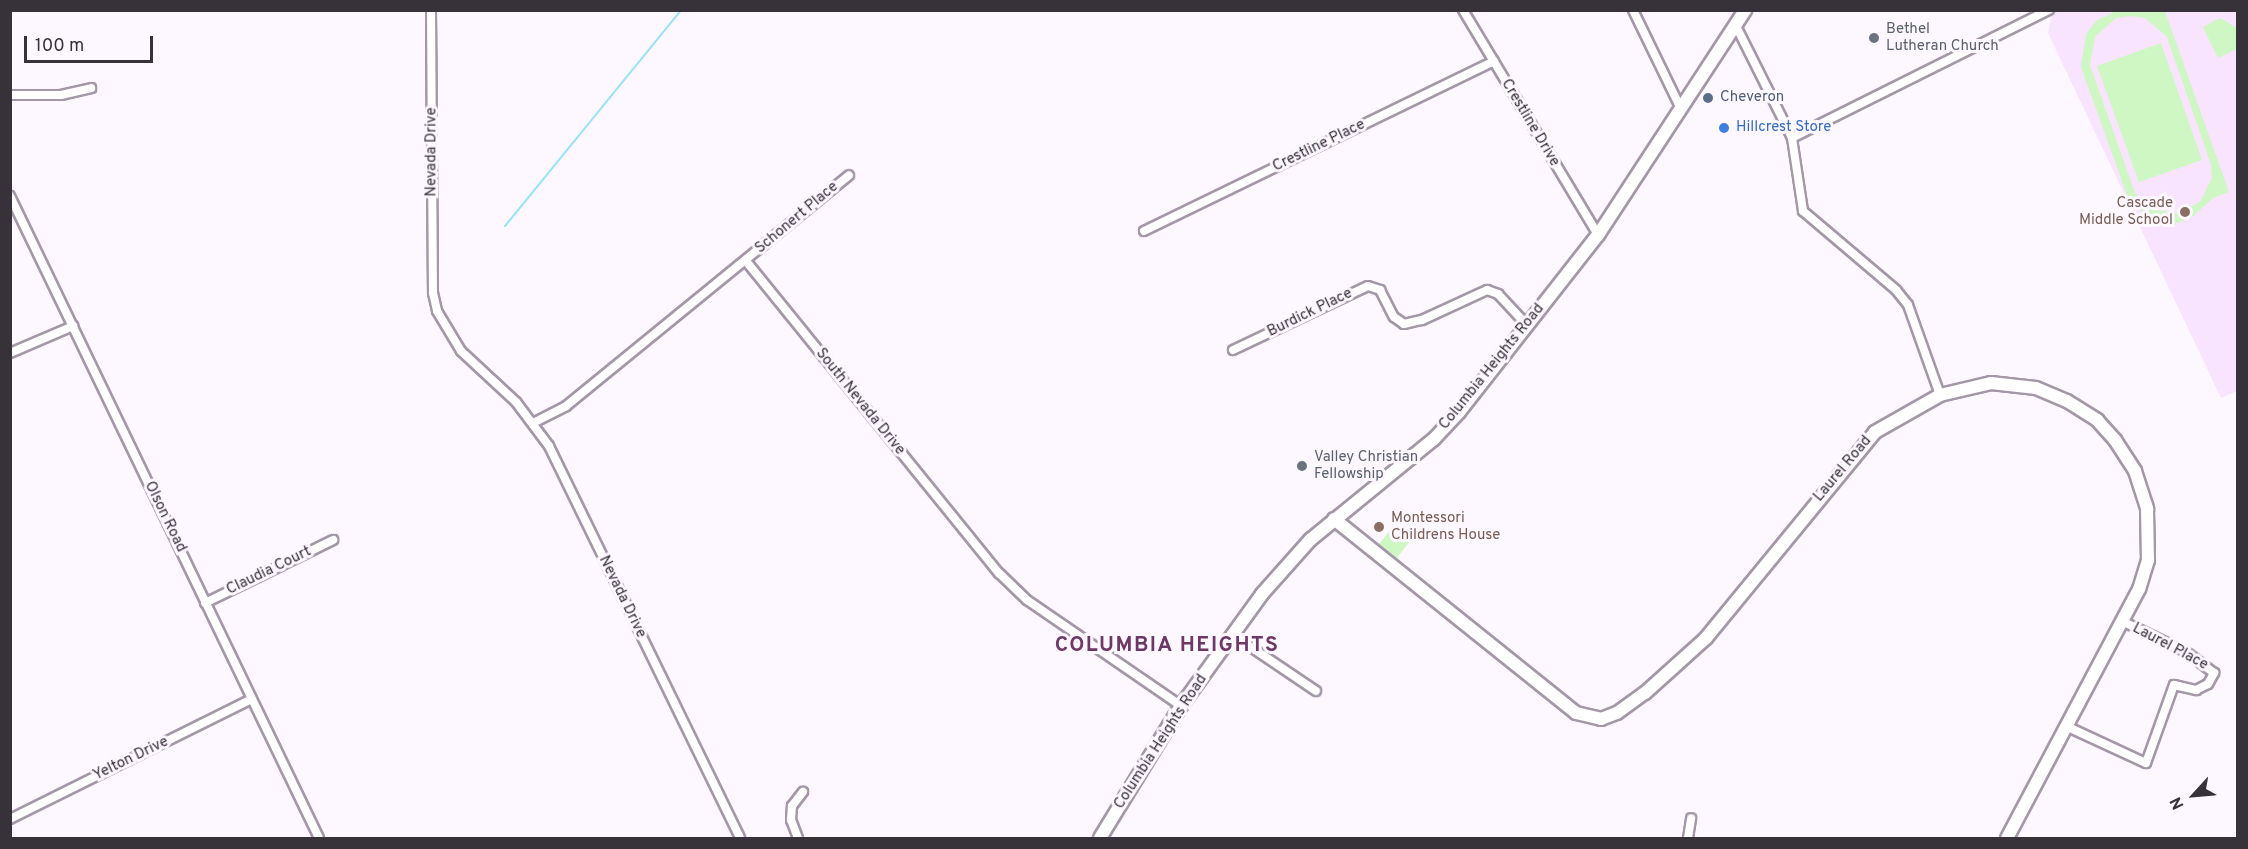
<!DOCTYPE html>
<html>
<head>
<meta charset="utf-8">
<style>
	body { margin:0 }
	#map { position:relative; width:2248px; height:849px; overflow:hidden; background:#fdf7ff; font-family:Overpass,sans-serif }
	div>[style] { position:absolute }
	.built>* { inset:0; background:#f8e4fe }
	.green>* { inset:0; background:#cef7c3 }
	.stream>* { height:2px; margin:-1px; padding:0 1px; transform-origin:1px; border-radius:1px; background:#9ae2f7 }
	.roads { filter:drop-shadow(2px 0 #a497a8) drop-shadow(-2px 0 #a497a8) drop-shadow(0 2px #a497a8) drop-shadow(0 -2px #a497a8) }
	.street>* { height:8px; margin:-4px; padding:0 4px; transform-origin:4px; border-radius:4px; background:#fff }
	.secondary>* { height:12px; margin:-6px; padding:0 6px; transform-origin:6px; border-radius:6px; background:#fff }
	.dots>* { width:16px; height:16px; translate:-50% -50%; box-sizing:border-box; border:3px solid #fdf7ff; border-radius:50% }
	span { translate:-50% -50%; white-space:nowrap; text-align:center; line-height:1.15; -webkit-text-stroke:6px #fdf7ff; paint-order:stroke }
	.worship-label { font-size:15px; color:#5b616d }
	.left { translate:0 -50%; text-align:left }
	.service-label { font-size:15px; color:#4e5e75 }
	.street-label { font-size:15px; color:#373139 }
	.shop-label { font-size:15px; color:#366cbe }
	.education-label { font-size:15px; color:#785e54 }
	.right { translate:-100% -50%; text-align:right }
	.district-label { font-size:21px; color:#6d3766; font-weight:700; letter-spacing:1.5px }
	.frame { position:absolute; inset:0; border:12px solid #373139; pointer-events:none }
	.north { position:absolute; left:2164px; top:765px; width:60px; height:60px; -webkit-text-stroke:4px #fdf7ff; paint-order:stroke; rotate:244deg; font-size:16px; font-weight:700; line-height:24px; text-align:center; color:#373139 }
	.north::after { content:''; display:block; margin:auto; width:21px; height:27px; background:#373139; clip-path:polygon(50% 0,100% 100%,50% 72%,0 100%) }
	.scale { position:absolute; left:24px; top:36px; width:129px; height:27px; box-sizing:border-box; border:3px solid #373139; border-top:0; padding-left:8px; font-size:18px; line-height:21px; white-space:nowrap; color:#373139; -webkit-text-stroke:4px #fdf7ff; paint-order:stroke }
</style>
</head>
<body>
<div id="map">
	<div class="built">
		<i style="clip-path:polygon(2052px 11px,2237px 11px,2237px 391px,2221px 398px,2048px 33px)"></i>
	</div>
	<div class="green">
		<i style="clip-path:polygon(evenodd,2165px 11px,2229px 192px,2213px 198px,2191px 218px,2177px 223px,2147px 217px,2127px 195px,2081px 67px,2086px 34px,2096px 21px,2116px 11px,2165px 11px,2131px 16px,2145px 18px,2167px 37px,2211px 165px,2212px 178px,2201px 201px,2179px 213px,2153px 210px,2135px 193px,2090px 65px,2095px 37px,2116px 18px,2131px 16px)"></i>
		<i style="clip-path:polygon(2220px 18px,2237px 28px,2237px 49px,2218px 58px,2203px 27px)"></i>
		<i style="clip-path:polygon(2161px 43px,2202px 160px,2139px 182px,2097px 66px)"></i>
		<i style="clip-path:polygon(1392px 528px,1409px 542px,1397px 558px,1379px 544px)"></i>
	</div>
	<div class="stream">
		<i style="left:505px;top:226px;width:279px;rotate:-50.8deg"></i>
	</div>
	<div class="roads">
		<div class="street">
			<i style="left:431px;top:10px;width:283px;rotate:89.6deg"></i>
			<i style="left:433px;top:293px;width:18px;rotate:77deg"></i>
			<i style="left:437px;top:311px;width:47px;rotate:59deg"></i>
			<i style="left:461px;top:351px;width:75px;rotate:42.8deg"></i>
			<i style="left:516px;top:402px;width:55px;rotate:53.1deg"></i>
			<i style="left:549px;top:446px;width:436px;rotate:64deg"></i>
			<i style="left:1463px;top:10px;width:262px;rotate:59deg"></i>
			<i style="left:1633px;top:10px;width:110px;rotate:64.1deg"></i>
			<i style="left:1736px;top:26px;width:125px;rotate:63.4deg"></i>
			<i style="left:1792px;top:138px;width:74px;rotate:81.4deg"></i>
			<i style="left:1803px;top:211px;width:122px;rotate:40.3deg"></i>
			<i style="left:1896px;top:290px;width:19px;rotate:51deg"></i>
			<i style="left:1908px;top:305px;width:96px;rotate:70.4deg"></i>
			<i style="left:10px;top:95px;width:51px"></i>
			<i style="left:61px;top:95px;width:31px;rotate:-13deg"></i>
			<i style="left:1792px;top:138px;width:287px;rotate:-26.5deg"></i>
			<i style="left:10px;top:196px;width:712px;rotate:64.3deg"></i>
			<i style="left:1144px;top:231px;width:389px;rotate:-25.9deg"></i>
			<i style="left:746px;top:261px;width:402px;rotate:51deg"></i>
			<i style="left:999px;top:573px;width:39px;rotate:44deg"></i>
			<i style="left:1027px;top:600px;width:187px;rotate:34.5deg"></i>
			<i style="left:1233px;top:350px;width:149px;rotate:-25.4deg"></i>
			<i style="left:1368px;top:286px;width:13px;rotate:18deg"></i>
			<i style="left:1380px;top:290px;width:30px;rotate:63deg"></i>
			<i style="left:1394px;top:317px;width:12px;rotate:35deg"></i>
			<i style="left:1404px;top:324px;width:18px;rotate:-13deg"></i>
			<i style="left:1422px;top:320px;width:72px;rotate:-24.8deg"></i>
			<i style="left:1487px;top:290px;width:12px;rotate:20deg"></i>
			<i style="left:1498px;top:294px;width:42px;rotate:46.9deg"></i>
			<i style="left:10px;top:353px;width:69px;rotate:-23.2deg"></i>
			<i style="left:535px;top:422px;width:35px;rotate:-27deg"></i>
			<i style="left:566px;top:406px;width:365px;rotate:-39.2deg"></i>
			<i style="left:205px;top:603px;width:143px;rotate:-26.2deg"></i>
			<i style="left:1233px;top:635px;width:100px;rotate:34deg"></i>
			<i style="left:2068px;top:727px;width:86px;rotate:24.8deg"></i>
			<i style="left:2146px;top:763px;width:83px;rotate:-70.3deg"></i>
			<i style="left:2174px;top:685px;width:23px;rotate:13deg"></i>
			<i style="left:2196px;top:690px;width:13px;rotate:-27deg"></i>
			<i style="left:2208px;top:684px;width:13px;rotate:-61deg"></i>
			<i style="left:2214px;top:673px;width:35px;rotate:-143deg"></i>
			<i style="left:2186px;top:652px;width:71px;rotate:-154.2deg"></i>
			<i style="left:10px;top:819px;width:270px;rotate:-26.4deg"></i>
			<i style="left:798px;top:838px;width:19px;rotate:-111deg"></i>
			<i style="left:791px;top:820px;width:14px;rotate:-86deg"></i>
			<i style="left:792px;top:806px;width:18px;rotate:-52deg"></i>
			<i style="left:1688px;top:838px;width:20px;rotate:-81deg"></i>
		</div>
		<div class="secondary">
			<i style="left:1334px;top:519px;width:310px;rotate:38.7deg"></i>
			<i style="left:1576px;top:713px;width:26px;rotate:13deg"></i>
			<i style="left:1601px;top:719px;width:17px;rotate:-21deg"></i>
			<i style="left:1617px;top:713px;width:34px;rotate:-36deg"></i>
			<i style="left:1645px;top:693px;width:82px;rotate:-42deg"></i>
			<i style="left:1706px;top:638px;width:266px;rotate:-50.6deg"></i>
			<i style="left:1875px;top:432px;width:75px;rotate:-29.6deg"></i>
			<i style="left:1940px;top:395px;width:52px;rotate:-13.2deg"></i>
			<i style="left:1991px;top:383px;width:45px;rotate:6.3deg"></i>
			<i style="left:2036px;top:388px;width:34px;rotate:23deg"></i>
			<i style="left:2067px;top:401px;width:36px;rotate:32deg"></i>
			<i style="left:2097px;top:420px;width:27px;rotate:48deg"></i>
			<i style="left:2115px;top:440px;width:37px;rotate:57deg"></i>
			<i style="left:2135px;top:471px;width:40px;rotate:72deg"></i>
			<i style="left:2147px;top:509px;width:51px;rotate:88.9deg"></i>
			<i style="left:2148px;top:560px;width:30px;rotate:107deg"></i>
			<i style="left:2139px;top:589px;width:282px;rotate:117.9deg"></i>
			<i style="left:1100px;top:838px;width:155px;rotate:-58.5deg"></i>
			<i style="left:1181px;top:706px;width:138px;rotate:-54.1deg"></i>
			<i style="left:1262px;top:594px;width:72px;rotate:-48.4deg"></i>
			<i style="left:1310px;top:540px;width:160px;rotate:-39.2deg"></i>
			<i style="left:1434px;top:439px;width:37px;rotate:-47deg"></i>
			<i style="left:1459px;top:412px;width:225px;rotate:-51.9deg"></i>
			<i style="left:1598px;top:235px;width:269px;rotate:-56.8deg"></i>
		</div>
	</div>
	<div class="dots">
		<i style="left:1874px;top:38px;background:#6b7280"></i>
		<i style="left:1708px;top:98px;background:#5c6f8a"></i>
		<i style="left:1724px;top:128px;background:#3f7fe0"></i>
		<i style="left:2185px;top:212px;background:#8d6e63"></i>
		<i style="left:1302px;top:466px;background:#6b7280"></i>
		<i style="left:1379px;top:527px;background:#8d6e63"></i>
	</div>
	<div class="worship-label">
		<span class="left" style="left:1886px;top:38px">Bethel<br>Lutheran Church</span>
		<span class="left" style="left:1314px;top:466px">Valley Christian<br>Fellowship</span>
	</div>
	<div class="service-label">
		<span class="left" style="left:1720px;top:98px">Cheveron</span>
	</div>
	<div class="street-label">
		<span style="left:1530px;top:123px;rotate:59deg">Crestline Drive</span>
		<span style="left:1319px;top:146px;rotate:-26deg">Crestline Place</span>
		<span style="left:432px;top:152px;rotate:-90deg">Nevada Drive</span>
		<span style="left:797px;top:218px;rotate:-40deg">Schonert Place</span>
		<span style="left:1310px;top:313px;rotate:-26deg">Burdick Place</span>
		<span style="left:1492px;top:367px;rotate:-51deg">Columbia Heights Road</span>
		<span style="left:860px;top:402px;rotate:51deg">South Nevada Drive</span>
		<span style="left:1843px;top:469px;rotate:-50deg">Laurel Road</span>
		<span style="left:165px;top:517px;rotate:64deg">Olson Road</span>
		<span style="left:269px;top:571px;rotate:-26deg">Claudia Court</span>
		<span style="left:622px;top:597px;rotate:64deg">Nevada Drive</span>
		<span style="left:2170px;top:647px;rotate:28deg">Laurel Place</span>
		<span style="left:1161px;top:742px;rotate:-57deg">Columbia Heights Road</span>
		<span style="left:131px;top:759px;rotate:-26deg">Yelton Drive</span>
	</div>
	<div class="shop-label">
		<span class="left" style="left:1736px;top:128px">Hillcrest Store</span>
	</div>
	<div class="education-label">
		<span class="right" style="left:2173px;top:212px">Cascade<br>Middle School</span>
		<span class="left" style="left:1391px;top:527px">Montessori<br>Childrens House</span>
	</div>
	<div class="district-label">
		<span style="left:1167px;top:646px">COLUMBIA HEIGHTS</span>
	</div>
	<div class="frame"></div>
	<div class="north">N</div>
	<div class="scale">100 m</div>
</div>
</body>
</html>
